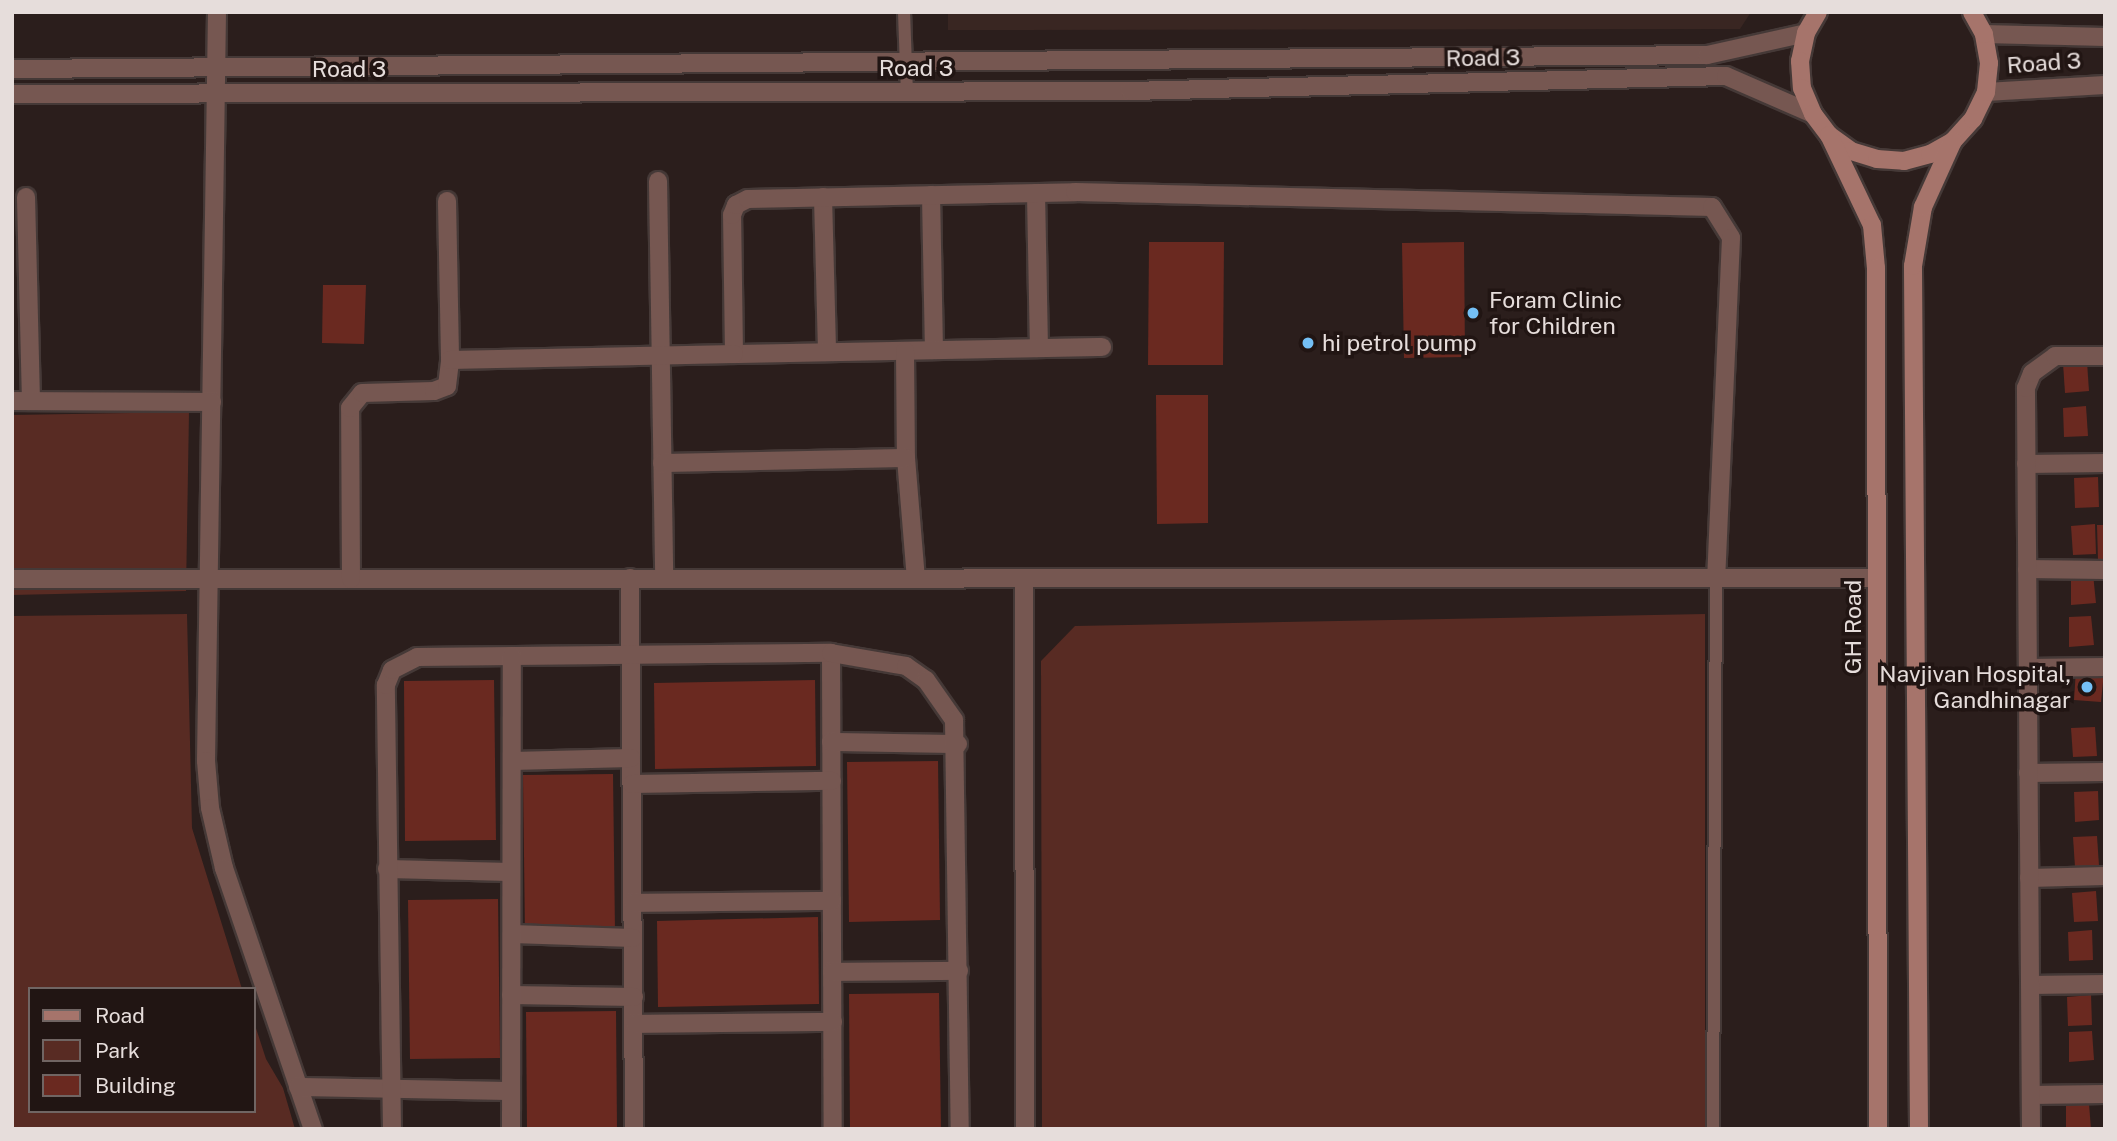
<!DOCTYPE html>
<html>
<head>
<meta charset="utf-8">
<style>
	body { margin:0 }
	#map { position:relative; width:2117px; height:1141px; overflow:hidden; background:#2b1e1c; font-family:"Public Sans",sans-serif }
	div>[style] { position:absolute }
	.built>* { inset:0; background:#392622 }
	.green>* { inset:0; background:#582b23 }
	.building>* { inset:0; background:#6a2920 }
	.roads { filter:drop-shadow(2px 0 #453937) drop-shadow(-2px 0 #453937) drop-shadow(0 2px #453937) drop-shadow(0 -2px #453937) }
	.service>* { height:12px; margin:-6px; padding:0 6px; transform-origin:6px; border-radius:6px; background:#765751 }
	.minor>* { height:18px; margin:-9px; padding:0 9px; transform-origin:9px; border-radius:9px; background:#765751 }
	.tertiary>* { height:18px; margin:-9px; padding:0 9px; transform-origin:9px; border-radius:9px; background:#765751 }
	.secondary>* { height:18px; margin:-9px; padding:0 9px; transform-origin:9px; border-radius:9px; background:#a6746b }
	.dots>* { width:19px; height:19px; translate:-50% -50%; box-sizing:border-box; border:4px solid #211513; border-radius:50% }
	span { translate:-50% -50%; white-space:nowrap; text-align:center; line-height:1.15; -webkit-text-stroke:7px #211513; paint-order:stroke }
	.street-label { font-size:23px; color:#e6dddb }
	.poi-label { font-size:23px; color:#e6dddb }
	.left { translate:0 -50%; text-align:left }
	.right { translate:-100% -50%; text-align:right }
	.frame { position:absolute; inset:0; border:14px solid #e6dddb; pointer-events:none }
	.legend { position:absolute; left:28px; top:987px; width:228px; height:126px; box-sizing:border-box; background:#211513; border:2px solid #706563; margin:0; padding:9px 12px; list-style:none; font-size:21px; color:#e6dddb }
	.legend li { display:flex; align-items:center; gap:14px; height:35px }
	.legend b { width:35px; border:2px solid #706563 }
</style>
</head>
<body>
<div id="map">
	<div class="built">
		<i style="clip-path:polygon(948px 12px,1751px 12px,1740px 29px,948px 30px)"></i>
	</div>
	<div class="green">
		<i style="clip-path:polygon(189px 412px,186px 591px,12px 595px,12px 415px)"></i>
		<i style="clip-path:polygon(187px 614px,192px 828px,242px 989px,30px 989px,30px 1111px,254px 1111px,254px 1022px,266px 1059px,283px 1088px,295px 1129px,12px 1129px,12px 616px)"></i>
		<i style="clip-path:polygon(1705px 614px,1705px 1129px,1042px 1129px,1041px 661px,1075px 626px)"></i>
	</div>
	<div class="building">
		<i style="clip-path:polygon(1149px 242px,1224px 242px,1223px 365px,1148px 365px)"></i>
		<i style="clip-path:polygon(1464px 242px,1465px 357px,1404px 358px,1402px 243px)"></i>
		<i style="clip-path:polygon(323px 285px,366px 285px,364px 344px,322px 343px)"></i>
		<i style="clip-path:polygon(2087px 362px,2089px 391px,2065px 393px,2063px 363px)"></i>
		<i style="clip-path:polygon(1156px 395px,1208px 395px,1208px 523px,1157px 524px)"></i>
		<i style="clip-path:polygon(2086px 406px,2088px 436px,2064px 437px,2063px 408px)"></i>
		<i style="clip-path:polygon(2098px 477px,2099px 507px,2075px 508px,2074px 478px)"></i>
		<i style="clip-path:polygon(2095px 524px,2096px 554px,2073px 555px,2071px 526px)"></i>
		<i style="clip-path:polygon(2097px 525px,2105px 525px,2105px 559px,2098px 560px)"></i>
		<i style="clip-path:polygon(2093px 574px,2096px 603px,2071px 605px,2071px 575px)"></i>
		<i style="clip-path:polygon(2091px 616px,2094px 645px,2069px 647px,2069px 617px)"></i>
		<i style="clip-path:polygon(2076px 670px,2104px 672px,2101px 702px,2074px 700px)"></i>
		<i style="clip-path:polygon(494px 680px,496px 840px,405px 841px,404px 681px)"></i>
		<i style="clip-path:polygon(815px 680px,816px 766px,655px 769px,654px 683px)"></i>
		<i style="clip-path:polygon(2095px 727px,2097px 756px,2073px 757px,2071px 728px)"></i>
		<i style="clip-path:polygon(938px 761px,940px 920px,849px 922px,847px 762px)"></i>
		<i style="clip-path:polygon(613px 774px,615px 933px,525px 935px,523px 775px)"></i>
		<i style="clip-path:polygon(2098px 791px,2099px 820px,2075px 822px,2074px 792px)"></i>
		<i style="clip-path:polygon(2097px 836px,2099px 866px,2075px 867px,2073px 837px)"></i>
		<i style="clip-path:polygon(2096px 891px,2098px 921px,2074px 922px,2072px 893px)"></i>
		<i style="clip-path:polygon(498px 899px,500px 1058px,410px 1059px,408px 900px)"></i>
		<i style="clip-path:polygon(818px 917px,819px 1004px,658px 1007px,657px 921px)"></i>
		<i style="clip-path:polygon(2092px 930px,2093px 960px,2069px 961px,2068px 932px)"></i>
		<i style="clip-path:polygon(939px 993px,941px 1129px,850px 1129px,849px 994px)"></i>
		<i style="clip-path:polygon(2091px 995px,2092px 1025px,2068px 1026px,2067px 997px)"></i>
		<i style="clip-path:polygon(616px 1011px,617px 1129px,527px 1129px,526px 1012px)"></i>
		<i style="clip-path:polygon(2092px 1031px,2094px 1060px,2069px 1062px,2069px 1032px)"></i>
		<i style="clip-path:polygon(2089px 1104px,2091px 1129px,2066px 1129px,2066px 1106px)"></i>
	</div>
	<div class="roads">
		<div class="service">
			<i style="left:904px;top:12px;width:80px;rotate:87.9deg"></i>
			<i style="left:1713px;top:1129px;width:551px;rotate:-89.69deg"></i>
		</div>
		<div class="minor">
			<i style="left:217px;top:12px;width:749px;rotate:90.84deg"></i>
			<i style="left:206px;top:761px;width:47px;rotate:85.1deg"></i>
			<i style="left:210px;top:808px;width:62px;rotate:76.9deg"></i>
			<i style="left:224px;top:868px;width:276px;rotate:71.2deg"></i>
			<i style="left:658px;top:181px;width:397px;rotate:89.1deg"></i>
			<i style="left:1036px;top:193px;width:155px;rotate:88.9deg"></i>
			<i style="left:931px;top:195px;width:155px;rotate:88.9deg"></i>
			<i style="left:26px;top:197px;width:204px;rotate:88.6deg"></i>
			<i style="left:823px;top:197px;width:155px;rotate:88.5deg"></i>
			<i style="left:447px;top:201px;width:159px;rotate:88.9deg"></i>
			<i style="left:1102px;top:347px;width:368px;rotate:178.9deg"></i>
			<i style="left:734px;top:354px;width:139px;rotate:-90.8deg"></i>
			<i style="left:732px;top:215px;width:11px;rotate:-68deg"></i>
			<i style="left:736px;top:205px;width:13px;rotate:-27deg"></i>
			<i style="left:748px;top:199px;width:327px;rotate:-1.2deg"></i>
			<i style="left:1075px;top:192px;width:637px;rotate:1.35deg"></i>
			<i style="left:1712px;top:207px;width:36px;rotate:58deg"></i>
			<i style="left:1731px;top:238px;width:340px;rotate:92.5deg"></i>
			<i style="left:905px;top:351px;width:107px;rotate:89.5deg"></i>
			<i style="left:906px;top:458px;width:121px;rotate:85.3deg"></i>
			<i style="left:12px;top:401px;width:200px;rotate:0.3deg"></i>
			<i style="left:662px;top:463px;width:244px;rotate:-1.2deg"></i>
			<i style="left:2026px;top:464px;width:79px;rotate:-0.7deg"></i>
			<i style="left:2027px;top:569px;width:78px;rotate:0.7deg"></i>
			<i style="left:630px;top:578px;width:551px;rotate:89.58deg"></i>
			<i style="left:1024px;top:578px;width:551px;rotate:89.9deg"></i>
			<i style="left:12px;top:579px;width:1865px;rotate:-0.03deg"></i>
			<i style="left:351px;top:579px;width:171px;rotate:-90.3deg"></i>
			<i style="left:350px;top:408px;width:19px;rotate:-51deg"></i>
			<i style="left:362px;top:393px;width:72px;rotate:-1.6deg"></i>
			<i style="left:434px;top:391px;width:14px;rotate:-21deg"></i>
			<i style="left:447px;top:386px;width:26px;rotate:-83deg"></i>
			<i style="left:450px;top:360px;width:284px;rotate:-1.2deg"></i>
			<i style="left:831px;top:653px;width:476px;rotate:89.8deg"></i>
			<i style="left:2028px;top:668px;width:77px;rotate:-0.7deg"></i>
			<i style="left:831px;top:742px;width:127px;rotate:0.9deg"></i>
			<i style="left:512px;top:761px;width:119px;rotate:-1.4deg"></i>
			<i style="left:2028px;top:773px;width:77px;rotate:-0.7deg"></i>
			<i style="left:632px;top:784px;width:200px;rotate:-0.9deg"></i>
			<i style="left:387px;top:869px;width:124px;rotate:1.4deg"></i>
			<i style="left:2029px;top:878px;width:76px;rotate:-1.5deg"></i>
			<i style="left:633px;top:903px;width:199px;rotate:-0.6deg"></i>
			<i style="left:512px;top:934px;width:121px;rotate:1.9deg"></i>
			<i style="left:832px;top:972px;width:127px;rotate:-0.5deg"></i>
			<i style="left:2030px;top:985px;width:75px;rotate:-0.8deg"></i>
			<i style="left:511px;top:995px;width:123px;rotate:0.9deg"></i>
			<i style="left:635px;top:1024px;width:198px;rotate:-0.6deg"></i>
			<i style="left:298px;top:1087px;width:213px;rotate:1.1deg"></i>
			<i style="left:2031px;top:1095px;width:74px;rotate:-0.8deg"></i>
			<i style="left:392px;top:1129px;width:444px;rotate:-90.8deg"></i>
			<i style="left:386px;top:685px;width:16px;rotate:-68deg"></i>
			<i style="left:392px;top:670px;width:28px;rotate:-27deg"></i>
			<i style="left:417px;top:657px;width:414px;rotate:-0.6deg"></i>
			<i style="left:831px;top:653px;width:76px;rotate:9.8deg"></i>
			<i style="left:906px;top:666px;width:24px;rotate:35deg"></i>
			<i style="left:926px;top:680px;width:49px;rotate:55deg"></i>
			<i style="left:954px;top:720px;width:409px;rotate:89.2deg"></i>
			<i style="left:511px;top:1129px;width:473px;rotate:-89.9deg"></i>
			<i style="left:2031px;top:1129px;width:741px;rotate:-90.39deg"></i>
			<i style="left:2026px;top:388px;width:16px;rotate:-68deg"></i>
			<i style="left:2032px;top:373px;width:29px;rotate:-36deg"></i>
			<i style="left:2055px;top:356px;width:50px"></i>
		</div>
		<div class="tertiary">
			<i style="left:1984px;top:34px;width:121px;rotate:1.4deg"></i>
			<i style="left:12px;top:69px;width:1695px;rotate:-0.47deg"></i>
			<i style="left:1707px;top:55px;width:101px;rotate:-12.5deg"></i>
			<i style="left:1986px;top:92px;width:119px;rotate:-3.4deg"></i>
			<i style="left:12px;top:94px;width:1118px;rotate:-0.15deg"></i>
			<i style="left:1130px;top:91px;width:596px;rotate:-1.44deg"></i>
			<i style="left:1726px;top:76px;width:95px;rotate:23.6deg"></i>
		</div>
		<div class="secondary">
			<i style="left:1818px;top:12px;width:24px;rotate:120deg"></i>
			<i style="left:1806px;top:33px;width:29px;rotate:102deg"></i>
			<i style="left:1800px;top:61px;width:27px;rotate:86deg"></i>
			<i style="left:1802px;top:88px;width:28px;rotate:67deg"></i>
			<i style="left:1813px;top:114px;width:26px;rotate:53deg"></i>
			<i style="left:1829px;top:135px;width:27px;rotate:36deg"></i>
			<i style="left:1851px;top:151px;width:27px;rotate:17deg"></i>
			<i style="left:1877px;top:159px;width:27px;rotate:4deg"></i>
			<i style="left:1904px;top:161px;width:27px;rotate:-15deg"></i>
			<i style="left:1930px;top:154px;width:26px;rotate:-29deg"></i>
			<i style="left:1953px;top:141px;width:30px;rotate:-48deg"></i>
			<i style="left:1973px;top:119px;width:30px;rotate:-64deg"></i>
			<i style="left:1986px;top:92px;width:29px;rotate:-84deg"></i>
			<i style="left:1989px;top:63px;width:29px;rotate:-100deg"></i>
			<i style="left:1984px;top:34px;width:25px;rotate:-119deg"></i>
			<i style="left:1829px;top:135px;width:100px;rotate:64.5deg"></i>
			<i style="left:1872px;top:225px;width:43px;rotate:84.7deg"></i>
			<i style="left:1876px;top:268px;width:861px;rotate:89.87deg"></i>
			<i style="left:1919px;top:1129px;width:863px;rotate:-90.4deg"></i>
			<i style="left:1913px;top:266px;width:60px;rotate:-80.4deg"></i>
			<i style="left:1923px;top:207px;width:72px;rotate:-65.6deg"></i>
		</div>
	</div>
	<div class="dots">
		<i style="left:1473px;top:313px;background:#74c0f6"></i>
		<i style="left:1308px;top:343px;background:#74c0f6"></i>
		<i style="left:2087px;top:687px;background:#74c0f6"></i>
	</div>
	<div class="street-label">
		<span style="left:1483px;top:58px;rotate:-1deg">Road 3</span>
		<span style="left:2044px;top:63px;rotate:-4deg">Road 3</span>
		<span style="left:916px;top:68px">Road 3</span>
		<span style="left:349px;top:69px">Road 3</span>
		<span style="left:1853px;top:627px;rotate:-90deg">GH Road</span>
	</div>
	<div class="poi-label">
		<span class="left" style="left:1489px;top:313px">Foram Clinic<br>for Children</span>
		<span class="left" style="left:1322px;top:343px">hi petrol pump</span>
		<span class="right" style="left:2071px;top:687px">Navjivan Hospital,<br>Gandhinagar</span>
	</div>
	<div class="frame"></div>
	<ul class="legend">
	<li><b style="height:9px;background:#a6746b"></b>Road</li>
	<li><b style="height:19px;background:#582b23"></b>Park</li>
	<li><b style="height:19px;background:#6a2920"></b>Building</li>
	</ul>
</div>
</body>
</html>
